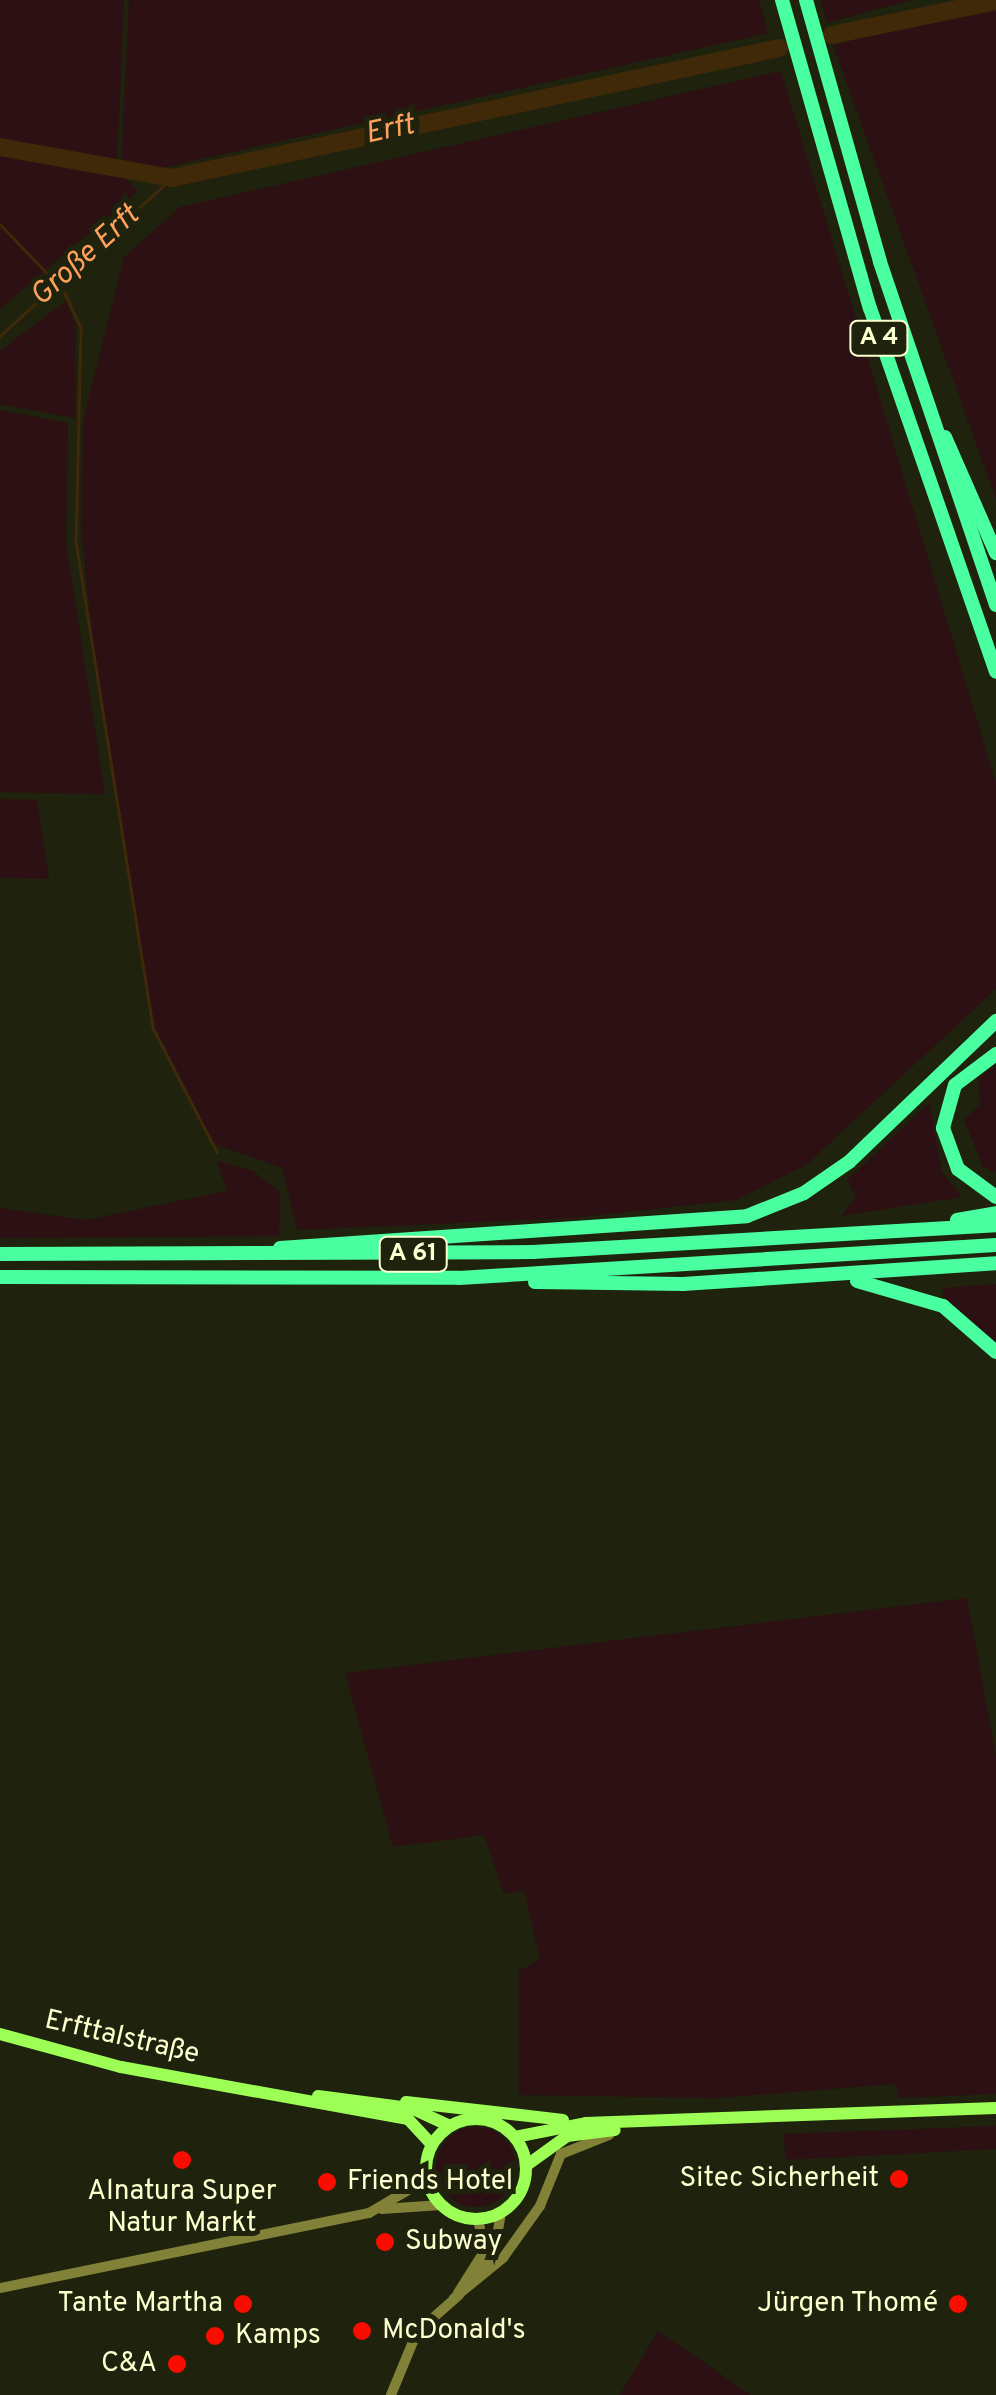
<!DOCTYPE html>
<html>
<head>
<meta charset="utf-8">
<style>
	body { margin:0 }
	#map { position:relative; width:996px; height:2395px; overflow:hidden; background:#1f220d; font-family:Overpass,sans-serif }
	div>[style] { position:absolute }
	.green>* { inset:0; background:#2c1013 }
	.round { border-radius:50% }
	.stream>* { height:2.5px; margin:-1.25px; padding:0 1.25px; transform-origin:1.25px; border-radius:1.25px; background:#3f2909 }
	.river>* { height:18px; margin:-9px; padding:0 9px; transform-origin:9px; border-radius:9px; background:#3f2909 }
	.minor>* { height:10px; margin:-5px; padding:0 5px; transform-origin:5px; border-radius:5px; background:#818138 }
	.major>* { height:12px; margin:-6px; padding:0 6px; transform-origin:6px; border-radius:6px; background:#9dff55 }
	.major>.ring { margin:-6px; padding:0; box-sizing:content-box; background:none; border:12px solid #9dff55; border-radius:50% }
	.highway>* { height:14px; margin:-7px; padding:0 7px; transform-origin:7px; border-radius:7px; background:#49ff9f }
	.dots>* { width:28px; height:28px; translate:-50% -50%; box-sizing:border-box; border:5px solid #1f220d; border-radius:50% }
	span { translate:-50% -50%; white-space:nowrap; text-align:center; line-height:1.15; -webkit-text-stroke:10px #1f220d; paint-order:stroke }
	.shield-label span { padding:2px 8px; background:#1f220d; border:2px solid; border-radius:8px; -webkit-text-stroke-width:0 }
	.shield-label { font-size:25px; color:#fcffce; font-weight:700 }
	.street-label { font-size:28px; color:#fcffce }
	.poi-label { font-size:28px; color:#fcffce }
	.right { translate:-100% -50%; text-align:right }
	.left { translate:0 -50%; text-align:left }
	.water-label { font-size:30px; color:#ffa05c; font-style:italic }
</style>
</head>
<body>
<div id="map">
	<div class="green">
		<i style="clip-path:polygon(0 0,124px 0,117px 168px,138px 191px,0 309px)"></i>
		<i style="clip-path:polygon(129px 0,759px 0,768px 33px,152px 170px,121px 168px)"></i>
		<i style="clip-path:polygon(821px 0,911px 0,827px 23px)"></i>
		<i style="clip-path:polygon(996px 4px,996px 499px,833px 45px)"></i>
		<i style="clip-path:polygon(781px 71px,996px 783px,996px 989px,806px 1165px,737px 1200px,571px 1218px,297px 1230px,282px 1168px,214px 1144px,155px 1027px,98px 688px,81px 530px,83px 421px,124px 257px,180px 207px)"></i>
		<i style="clip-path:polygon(66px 301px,76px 326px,75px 418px,0 404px,0 351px)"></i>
		<i style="clip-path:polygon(0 410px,68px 423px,66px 542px,105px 794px,0 792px)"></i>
		<i style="clip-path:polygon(0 799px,37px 800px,49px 879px,0 878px)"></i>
		<i style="clip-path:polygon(996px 1064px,996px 1172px,983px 1167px,964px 1120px,980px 1104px,978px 1079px)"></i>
		<i style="clip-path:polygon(929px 1103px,942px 1172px,962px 1197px,841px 1216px,856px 1197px,847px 1180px)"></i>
		<i style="clip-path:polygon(217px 1161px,253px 1171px,280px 1192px,279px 1236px,0 1238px,0 1208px,86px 1220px,227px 1191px)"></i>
		<i style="clip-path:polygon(996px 1284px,996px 1342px,943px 1296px,944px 1288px)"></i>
		<i style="clip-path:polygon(967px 1598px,996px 1756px,996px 2094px,899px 2098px,895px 2084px,718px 2098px,519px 2095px,519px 1971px,540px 1959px,524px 1890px,504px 1894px,484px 1835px,393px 1847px,345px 1673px)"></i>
		<i style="clip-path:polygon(996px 2126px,996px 2149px,786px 2160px,783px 2134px)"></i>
		<i class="round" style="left:436px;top:2127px;width:80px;height:80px"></i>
		<i style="clip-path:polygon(658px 2331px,695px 2356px,750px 2395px,620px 2395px)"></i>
	</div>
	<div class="stream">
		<i style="left:0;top:224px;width:93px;rotate:46.3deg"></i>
		<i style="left:64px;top:291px;width:40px;rotate:65deg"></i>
		<i style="left:81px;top:327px;width:214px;rotate:91.3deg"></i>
		<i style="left:76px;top:541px;width:493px;rotate:81deg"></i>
		<i style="left:153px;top:1028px;width:140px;rotate:62.7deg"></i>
		<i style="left:0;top:336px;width:234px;rotate:-42.6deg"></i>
	</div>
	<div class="river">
		<i style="left:832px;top:35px;width:167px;rotate:-11.7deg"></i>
		<i style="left:0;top:147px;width:175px;rotate:10.2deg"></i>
		<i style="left:172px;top:178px;width:621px;rotate:-12.09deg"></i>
	</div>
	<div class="minor">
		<i style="left:382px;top:2209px;width:59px;rotate:-3.9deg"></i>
		<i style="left:479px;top:2277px;width:28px;rotate:-58deg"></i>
		<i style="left:494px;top:2253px;width:41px;rotate:-80.1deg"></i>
		<i style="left:0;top:2288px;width:377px;rotate:-11.5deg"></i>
		<i style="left:369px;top:2213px;width:67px;rotate:-30.4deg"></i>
		<i style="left:458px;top:2293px;width:51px;rotate:-57.9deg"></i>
		<i style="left:485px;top:2250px;width:31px;rotate:-103deg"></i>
		<i style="left:454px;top:2298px;width:63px;rotate:-39.2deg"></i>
		<i style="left:503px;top:2258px;width:64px;rotate:-54.6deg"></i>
		<i style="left:540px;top:2206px;width:56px;rotate:-68deg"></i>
		<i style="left:561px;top:2154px;width:52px;rotate:-21.6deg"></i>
		<i style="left:391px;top:2395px;width:68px;rotate:-67.6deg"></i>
		<i style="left:417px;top:2332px;width:56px;rotate:-41.4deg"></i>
	</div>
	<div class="major">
		<i style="left:0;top:2034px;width:125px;rotate:15.3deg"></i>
		<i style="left:121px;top:2067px;width:292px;rotate:10.3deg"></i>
		<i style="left:408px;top:2119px;width:35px;rotate:47deg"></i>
		<i style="left:318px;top:2096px;width:94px;rotate:7.4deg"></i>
		<i style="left:411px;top:2108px;width:43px;rotate:24.8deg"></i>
		<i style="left:406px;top:2102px;width:158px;rotate:6.5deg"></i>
		<i class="ring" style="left:426px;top:2119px;width:88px;height:88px"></i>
		<i style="left:515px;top:2137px;width:72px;rotate:-11.2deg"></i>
		<i style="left:586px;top:2123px;width:410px;rotate:-2.1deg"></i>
		<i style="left:527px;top:2165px;width:49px;rotate:-35.9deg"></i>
		<i style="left:567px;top:2136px;width:48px;rotate:-7.1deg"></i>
	</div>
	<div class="highway">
		<i style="left:782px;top:0;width:320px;rotate:74.1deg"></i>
		<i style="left:870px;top:308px;width:385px;rotate:70.9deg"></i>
		<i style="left:806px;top:0;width:272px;rotate:74.2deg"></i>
		<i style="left:880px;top:262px;width:362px;rotate:71.3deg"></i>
		<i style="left:945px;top:437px;width:127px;rotate:66.3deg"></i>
		<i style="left:996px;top:1054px;width:51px;rotate:142.9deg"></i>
		<i style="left:955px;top:1085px;width:45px;rotate:105.6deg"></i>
		<i style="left:943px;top:1128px;width:44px;rotate:69.9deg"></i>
		<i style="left:958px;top:1169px;width:47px;rotate:36.4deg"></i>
		<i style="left:957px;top:1220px;width:40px;rotate:-10deg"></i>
		<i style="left:280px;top:1248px;width:468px;rotate:-3.9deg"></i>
		<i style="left:747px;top:1216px;width:61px;rotate:-22deg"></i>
		<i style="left:804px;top:1193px;width:55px;rotate:-34.6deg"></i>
		<i style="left:849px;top:1162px;width:204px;rotate:-43.8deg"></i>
		<i style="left:0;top:1254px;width:533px;rotate:-0.21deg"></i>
		<i style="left:533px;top:1252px;width:464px;rotate:-3.3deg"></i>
		<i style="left:0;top:1277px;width:459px;rotate:0.1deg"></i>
		<i style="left:459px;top:1278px;width:538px;rotate:-3.52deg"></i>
		<i style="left:857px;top:1281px;width:90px;rotate:16.2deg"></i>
		<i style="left:943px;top:1306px;width:70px;rotate:41deg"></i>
		<i style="left:535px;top:1282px;width:148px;rotate:0.8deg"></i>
		<i style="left:683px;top:1284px;width:314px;rotate:-3.8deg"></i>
	</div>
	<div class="dots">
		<i style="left:182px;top:2160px;background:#f90d00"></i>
		<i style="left:899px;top:2179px;background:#f90d00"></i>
		<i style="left:327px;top:2182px;background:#f90d00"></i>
		<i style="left:385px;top:2242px;background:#f90d00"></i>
		<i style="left:243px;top:2304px;background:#f90d00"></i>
		<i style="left:958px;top:2304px;background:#f90d00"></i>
		<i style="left:362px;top:2331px;background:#f90d00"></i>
		<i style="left:215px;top:2336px;background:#f90d00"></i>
		<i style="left:177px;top:2364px;background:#f90d00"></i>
	</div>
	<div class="shield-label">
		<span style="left:879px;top:338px">A 4</span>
		<span style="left:413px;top:1254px">A 61</span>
	</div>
	<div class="street-label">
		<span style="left:122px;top:2038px;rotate:13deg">Erfttalstraße</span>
	</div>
	<div class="poi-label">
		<span class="right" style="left:879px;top:2179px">Sitec Sicherheit</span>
		<span class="left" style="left:347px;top:2182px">Friends Hotel</span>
		<span style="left:182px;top:2208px">Alnatura Super<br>Natur Markt</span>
		<span class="left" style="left:405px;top:2242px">Subway</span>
		<span class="right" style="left:223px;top:2304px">Tante Martha</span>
		<span class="right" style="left:938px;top:2304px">Jürgen Thomé</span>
		<span class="left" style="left:382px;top:2331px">McDonald's</span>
		<span class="left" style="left:235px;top:2336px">Kamps</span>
		<span class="right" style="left:157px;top:2364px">C&amp;A</span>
	</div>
	<div class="water-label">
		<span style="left:390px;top:131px;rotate:-12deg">Erft</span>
		<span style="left:86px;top:257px;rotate:-42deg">Große Erft</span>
	</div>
</div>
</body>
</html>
